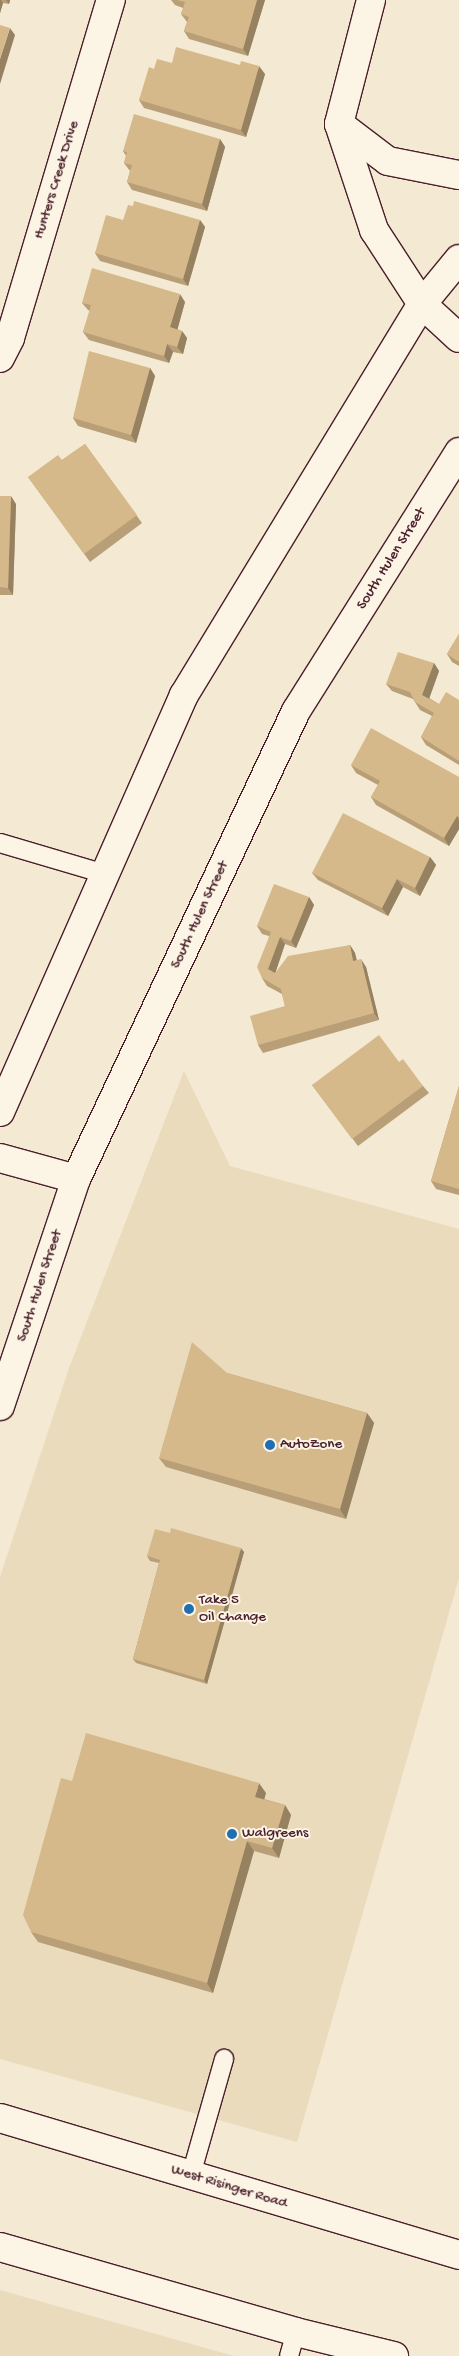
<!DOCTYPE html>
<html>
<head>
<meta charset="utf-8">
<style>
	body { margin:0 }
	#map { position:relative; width:459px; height:2356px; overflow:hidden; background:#f4e9d3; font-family:"Gochi Hand",sans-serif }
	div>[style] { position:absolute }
	.built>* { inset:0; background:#ebdbbd }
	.roads { filter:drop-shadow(1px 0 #4a1f2b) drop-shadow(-1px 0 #4a1f2b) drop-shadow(0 1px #4a1f2b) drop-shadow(0 -1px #4a1f2b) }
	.lane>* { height:18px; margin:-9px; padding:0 9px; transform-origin:9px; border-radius:9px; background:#fcf5e5 }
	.street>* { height:28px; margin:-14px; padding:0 14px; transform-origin:14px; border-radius:14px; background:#fcf5e5 }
	.secondary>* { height:28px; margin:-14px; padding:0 14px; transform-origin:14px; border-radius:14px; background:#fcf5e5 }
	.wall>* { inset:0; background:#b89f78 }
	.shaded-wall>* { inset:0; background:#968261 }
	.building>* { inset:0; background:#d6b98b }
	.dots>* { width:14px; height:14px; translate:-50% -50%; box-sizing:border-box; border:2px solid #fcf5e5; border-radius:50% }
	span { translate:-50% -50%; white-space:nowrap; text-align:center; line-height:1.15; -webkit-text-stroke:4px #fcf5e5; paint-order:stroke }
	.street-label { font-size:15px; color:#4a1f2b }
	.poi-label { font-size:15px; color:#4a1f2b }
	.left { translate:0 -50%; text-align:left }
</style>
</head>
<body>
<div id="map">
	<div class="built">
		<i style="clip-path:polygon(184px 1071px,230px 1166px,459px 1229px,459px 1578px,297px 2142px,0 2059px,0 1577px,69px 1368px)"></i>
		<i style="clip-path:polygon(0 2290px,234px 2356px,0 2356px)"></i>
	</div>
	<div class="roads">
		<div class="lane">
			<i style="left:0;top:843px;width:109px;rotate:16.4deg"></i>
			<i style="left:191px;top:2175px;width:121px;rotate:-74.1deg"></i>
			<i style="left:289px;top:2356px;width:25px;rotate:-74deg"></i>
		</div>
		<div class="street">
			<i style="left:0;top:358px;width:22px;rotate:-63deg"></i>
			<i style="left:10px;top:338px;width:353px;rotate:-73.4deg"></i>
		</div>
		<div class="secondary">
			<i style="left:371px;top:0;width:128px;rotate:104.5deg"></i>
			<i style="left:339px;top:124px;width:112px;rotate:71.7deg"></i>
			<i style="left:374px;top:230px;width:88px;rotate:57deg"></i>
			<i style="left:422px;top:304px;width:50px;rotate:42.6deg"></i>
			<i style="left:339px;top:124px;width:61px;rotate:37.1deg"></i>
			<i style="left:388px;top:161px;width:72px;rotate:11.2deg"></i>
			<i style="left:0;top:1112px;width:456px;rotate:-66.2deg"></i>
			<i style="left:184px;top:695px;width:458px;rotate:-58.7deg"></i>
			<i style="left:422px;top:304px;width:58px;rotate:-50.6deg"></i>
			<i style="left:0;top:1158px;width:79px;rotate:15.4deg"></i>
			<i style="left:0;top:1406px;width:239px;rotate:-71.5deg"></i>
			<i style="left:76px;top:1179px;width:517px;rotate:-64.82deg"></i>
			<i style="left:296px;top:711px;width:306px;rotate:-57.8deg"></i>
			<i style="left:0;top:2118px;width:479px;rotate:16.6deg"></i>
			<i style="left:0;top:2247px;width:308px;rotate:16deg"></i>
			<i style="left:296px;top:2332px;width:101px;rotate:13.8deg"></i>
		</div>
	</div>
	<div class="wall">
		<i style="clip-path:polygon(0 0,10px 0,9px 4px,3px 3px,0 13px)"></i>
		<i style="clip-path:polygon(171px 0,265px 0,248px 56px,189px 39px,184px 31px,187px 22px,181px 14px,183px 8px,175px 5px)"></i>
		<i style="clip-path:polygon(172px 63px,240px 65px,265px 74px,246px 137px,144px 108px,139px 100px,154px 69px)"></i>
		<i style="clip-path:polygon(220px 139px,225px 147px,207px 211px,132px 190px,127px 182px,130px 171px,124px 163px,126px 156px,123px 151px)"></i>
		<i style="clip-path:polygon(123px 220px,200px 220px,205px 227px,188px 286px,100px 261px,95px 253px)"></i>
		<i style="clip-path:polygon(185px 302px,177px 329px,182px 331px,187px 338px,183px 354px,173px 352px,169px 363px,89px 340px,83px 332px,90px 311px,88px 310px,82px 303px)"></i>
		<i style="clip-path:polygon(150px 368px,155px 376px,136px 443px,78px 426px,73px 418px)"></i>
		<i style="clip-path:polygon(85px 444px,142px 523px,90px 562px,28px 477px,62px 460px)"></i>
		<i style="clip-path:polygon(0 496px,16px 504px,13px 595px,0 595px)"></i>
		<i style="clip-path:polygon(459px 634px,459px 666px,452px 662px,447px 654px)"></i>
		<i style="clip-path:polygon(434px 663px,439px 671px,429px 698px,439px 704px,459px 700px,459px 765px,426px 745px,421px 737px,432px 716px,420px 710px,413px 699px,392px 691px,386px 684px)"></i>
		<i style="clip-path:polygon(351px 765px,459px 777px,459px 829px,449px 846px,376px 805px,371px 797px,378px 785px,356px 773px)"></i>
		<i style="clip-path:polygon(430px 857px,436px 865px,420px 896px,403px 887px,388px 916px,318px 880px,312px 873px)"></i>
		<i style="clip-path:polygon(309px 897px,314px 905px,296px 948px,285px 944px,275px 973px,350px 945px,355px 953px,357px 960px,366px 967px,379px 1020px,263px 1053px,258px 1045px,285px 1006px,282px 994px,267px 986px,262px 978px,269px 936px,262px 934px,257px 926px)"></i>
		<i style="clip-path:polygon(399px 1062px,423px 1086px,429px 1093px,358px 1146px,312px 1085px)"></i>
		<i style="clip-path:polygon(459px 1086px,459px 1195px,436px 1189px,431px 1181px)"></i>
		<i style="clip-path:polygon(227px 1373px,367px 1413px,374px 1423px,346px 1519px,166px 1467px,159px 1458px)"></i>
		<i style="clip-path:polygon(170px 1533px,244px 1552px,207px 1684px,136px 1663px,133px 1659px,159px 1563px,150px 1561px,147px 1556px)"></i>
		<i style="clip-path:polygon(72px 1781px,266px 1793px,264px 1799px,285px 1805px,291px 1815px,279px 1858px,254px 1851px,213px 1993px,38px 1942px,31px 1932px)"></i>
	</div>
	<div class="shaded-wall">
		<i style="clip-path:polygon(0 0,1px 0,3px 3px,0 13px)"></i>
		<i style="clip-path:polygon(6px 0,10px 0,9px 4px)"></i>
		<i style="clip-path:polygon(257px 0,265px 0,248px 56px,243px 49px)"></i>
		<i style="clip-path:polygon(10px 28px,15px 35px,0 84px,0 59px)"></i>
		<i style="clip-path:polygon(259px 66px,265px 74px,246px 137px,241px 130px)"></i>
		<i style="clip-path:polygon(220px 139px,225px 147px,207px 211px,202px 204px)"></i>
		<i style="clip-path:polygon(200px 220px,205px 227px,188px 286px,183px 279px)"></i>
		<i style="clip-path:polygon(180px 294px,185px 302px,176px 335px,170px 327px)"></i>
		<i style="clip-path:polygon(182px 331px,187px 338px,183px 354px,177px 347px)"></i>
		<i style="clip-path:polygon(167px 344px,173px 352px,169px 363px,164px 356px)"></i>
		<i style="clip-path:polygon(150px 368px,155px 376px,136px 443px,131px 435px)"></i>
		<i style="clip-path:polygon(11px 496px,16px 504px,13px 595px,8px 588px)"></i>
		<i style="clip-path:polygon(434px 663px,439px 671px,428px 702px,422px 695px)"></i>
		<i style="clip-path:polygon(457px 816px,459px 820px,459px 829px,449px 846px,444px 838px)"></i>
		<i style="clip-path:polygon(430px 857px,436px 865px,420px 896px,415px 888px)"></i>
		<i style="clip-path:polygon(397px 879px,403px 887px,388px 916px,382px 908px)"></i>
		<i style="clip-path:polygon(309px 897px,314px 905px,296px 948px,291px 941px)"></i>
		<i style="clip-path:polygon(280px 937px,285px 944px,274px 977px,268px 969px)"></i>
		<i style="clip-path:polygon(350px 945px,355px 953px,358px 968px,353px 961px)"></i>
		<i style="clip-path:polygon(361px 959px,366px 967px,379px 1020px,374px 1013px)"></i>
		<i style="clip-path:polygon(367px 1413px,374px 1423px,346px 1519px,340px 1509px)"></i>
		<i style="clip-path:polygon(241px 1548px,244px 1552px,207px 1684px,204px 1680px)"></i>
		<i style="clip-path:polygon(259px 1783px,266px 1793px,262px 1807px,255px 1797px)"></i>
		<i style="clip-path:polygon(285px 1805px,291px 1815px,279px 1858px,272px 1848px)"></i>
		<i style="clip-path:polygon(247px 1841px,254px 1851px,213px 1993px,207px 1983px)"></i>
	</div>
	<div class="building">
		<i style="clip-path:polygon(177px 0,257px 0,243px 49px,184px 31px,189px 17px,181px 14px,185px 2px)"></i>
		<i style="clip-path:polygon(0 25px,10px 28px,0 59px)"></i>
		<i style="clip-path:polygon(176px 47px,240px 65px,241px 61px,259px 66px,241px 130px,139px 100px,149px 67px,154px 69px,157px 59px,172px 63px)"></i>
		<i style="clip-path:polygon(134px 114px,220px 139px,202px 204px,127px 182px,132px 165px,124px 163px,127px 152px,123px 151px)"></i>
		<i style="clip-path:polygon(134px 201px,200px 220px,183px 279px,95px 253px,106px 215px,123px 220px,128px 205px,133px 206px)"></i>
		<i style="clip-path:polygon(92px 268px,180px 294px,170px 327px,182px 331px,177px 347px,167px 344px,164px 356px,83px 332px,91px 305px,82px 303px)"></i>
		<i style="clip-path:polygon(89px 351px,150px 368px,131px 435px,73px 418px)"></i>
		<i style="clip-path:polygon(85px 444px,137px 515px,84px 554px,28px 477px,58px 455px,62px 460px)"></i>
		<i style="clip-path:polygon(0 496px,11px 496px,8px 588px,0 587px)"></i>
		<i style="clip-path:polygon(459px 634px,459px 662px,447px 654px)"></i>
		<i style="clip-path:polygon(398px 652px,434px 663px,422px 695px,439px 704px,446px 692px,459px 700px,459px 761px,421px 737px,434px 713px,415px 702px,410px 692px,386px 684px)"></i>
		<i style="clip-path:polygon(371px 728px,459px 777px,459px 817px,457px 816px,444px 838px,371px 797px,380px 781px,351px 765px)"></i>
		<i style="clip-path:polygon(343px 813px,430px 857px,415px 888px,397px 879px,382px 908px,312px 873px)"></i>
		<i style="clip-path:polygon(274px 884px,309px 897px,291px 941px,280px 937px,268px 969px,275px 973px,288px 956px,350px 945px,353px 961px,361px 959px,374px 1013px,258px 1045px,250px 1016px,285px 1006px,281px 989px,262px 978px,257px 967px,271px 932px,257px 926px)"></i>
		<i style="clip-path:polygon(379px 1035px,399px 1062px,403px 1059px,423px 1086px,352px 1139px,312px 1085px)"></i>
		<i style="clip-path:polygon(459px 1086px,459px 1189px,431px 1181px)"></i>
		<i style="clip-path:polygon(192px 1342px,227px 1373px,367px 1413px,340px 1509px,159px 1458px)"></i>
		<i style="clip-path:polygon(171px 1528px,241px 1548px,204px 1680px,133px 1659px,160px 1560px,147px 1556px,155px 1529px,170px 1533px)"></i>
		<i style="clip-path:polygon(86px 1733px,259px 1783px,255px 1797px,285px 1805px,272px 1848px,247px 1841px,207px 1983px,31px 1932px,23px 1915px,61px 1778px,72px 1781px)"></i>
	</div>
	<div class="dots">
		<i style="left:270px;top:1445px;background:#1f6fb2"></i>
		<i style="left:189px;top:1609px;background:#1f6fb2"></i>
		<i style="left:232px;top:1834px;background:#1f6fb2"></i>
	</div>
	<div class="street-label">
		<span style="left:57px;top:180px;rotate:-73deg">Hunters Creek Drive</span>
		<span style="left:392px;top:559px;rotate:-58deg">South Hulen Street</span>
		<span style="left:200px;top:915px;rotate:-65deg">South Hulen Street</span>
		<span style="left:40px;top:1286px;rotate:-72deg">South Hulen Street</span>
		<span style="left:229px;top:2187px;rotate:17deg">West Risinger Road</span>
	</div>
	<div class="poi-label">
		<span class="left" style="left:280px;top:1445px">AutoZone</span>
		<span class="left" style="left:199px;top:1609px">Take 5<br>Oil Change</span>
		<span class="left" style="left:242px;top:1834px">Walgreens</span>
	</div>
</div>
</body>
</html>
